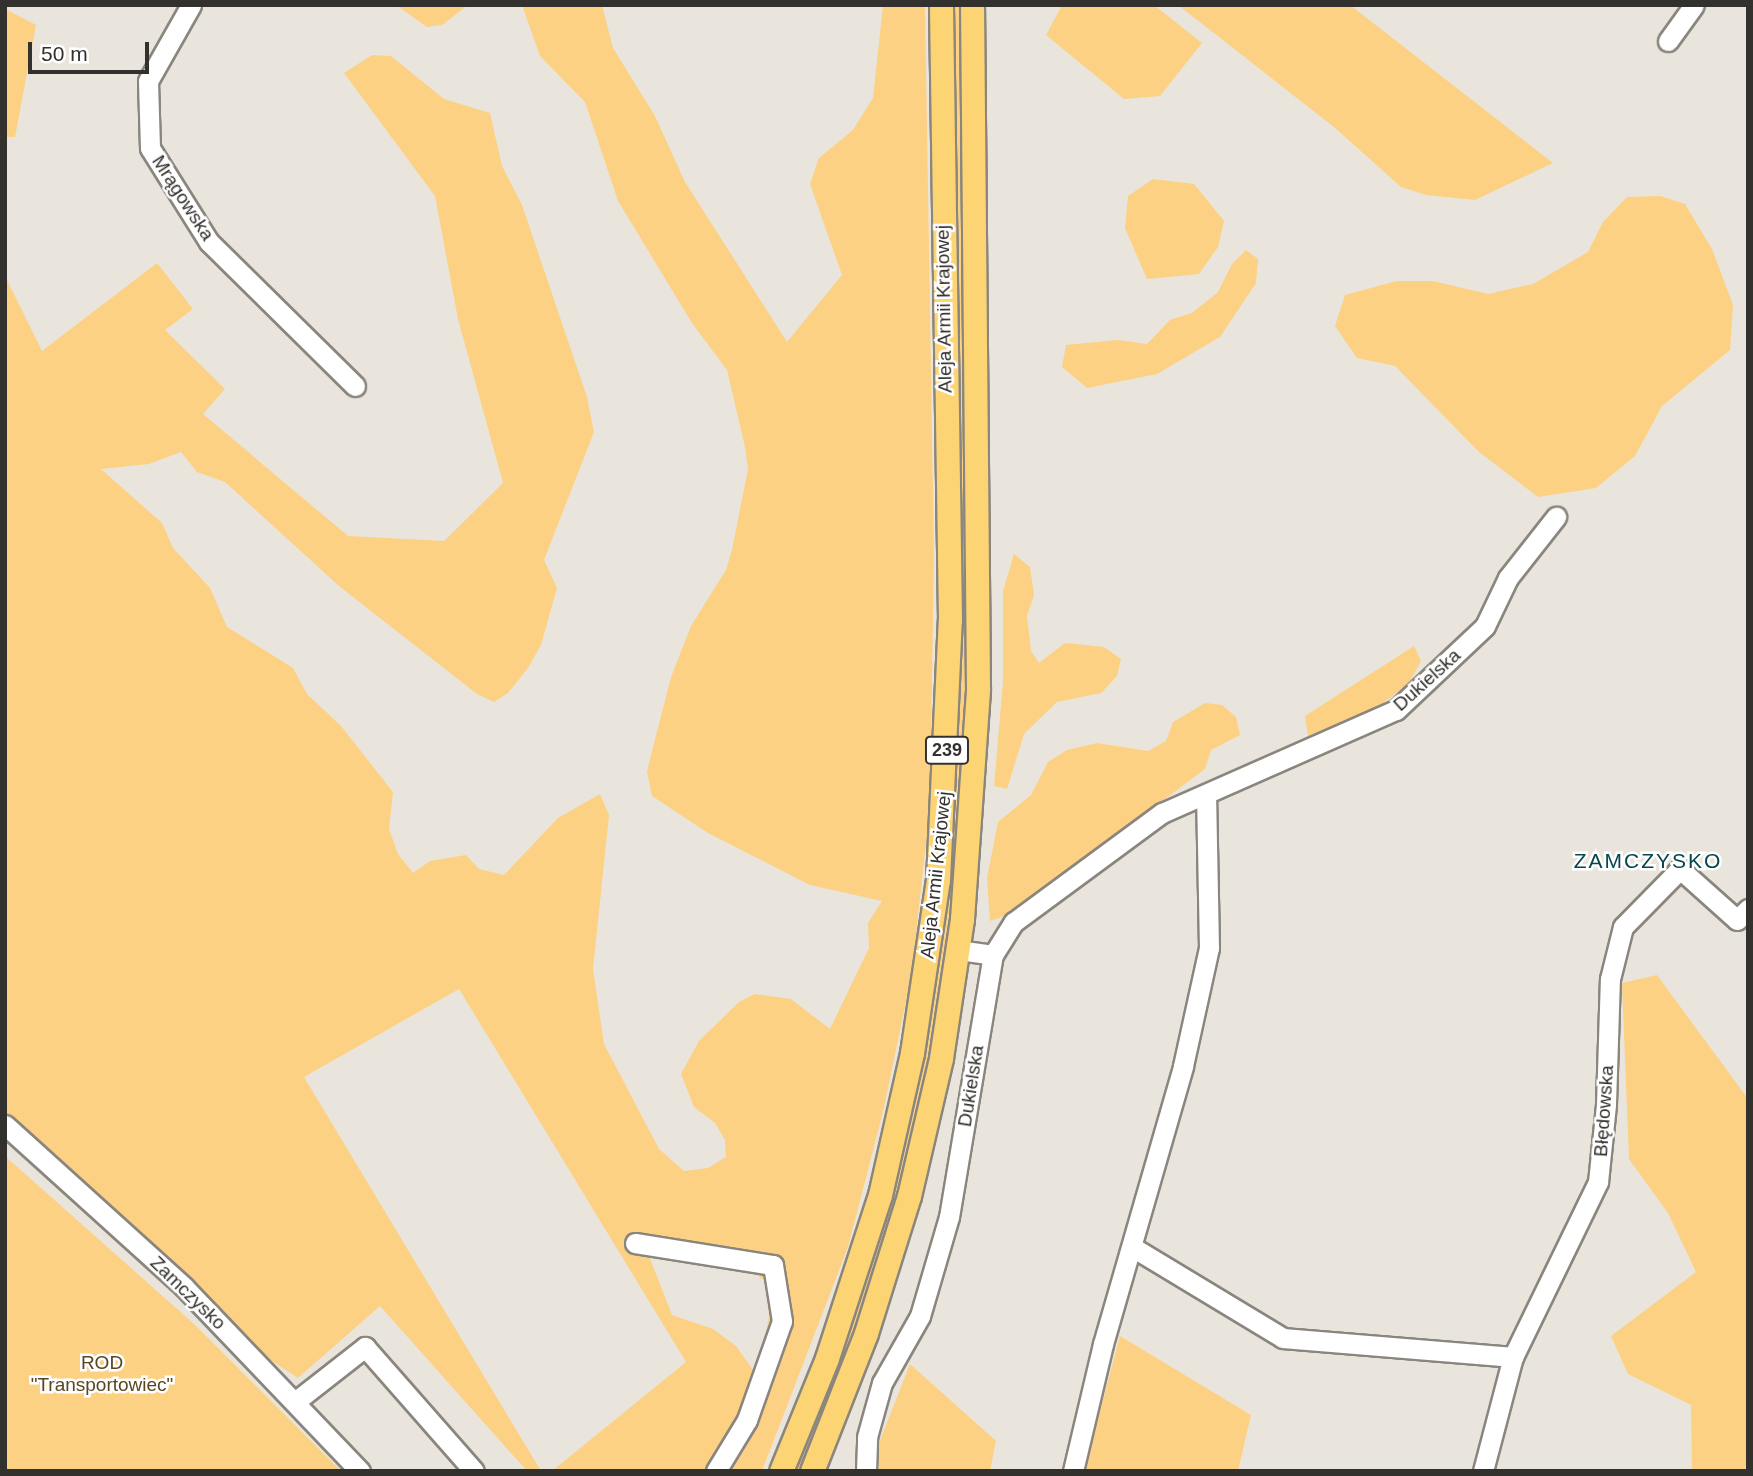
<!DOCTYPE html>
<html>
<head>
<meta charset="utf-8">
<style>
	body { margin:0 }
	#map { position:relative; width:1753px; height:1476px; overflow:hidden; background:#eae5dc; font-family:Helvetica,sans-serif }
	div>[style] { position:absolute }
	.green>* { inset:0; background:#fcd183 }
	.roads { filter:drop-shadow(2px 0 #8a867e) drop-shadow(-2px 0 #8a867e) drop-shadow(0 2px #8a867e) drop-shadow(0 -2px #8a867e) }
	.minor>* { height:19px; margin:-9.5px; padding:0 9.5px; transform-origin:9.5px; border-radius:9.5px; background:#fff }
	.major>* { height:23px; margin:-11.5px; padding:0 11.5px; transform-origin:11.5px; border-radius:11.5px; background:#fdd473 }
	span { translate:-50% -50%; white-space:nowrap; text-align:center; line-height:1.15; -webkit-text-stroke:5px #fff; paint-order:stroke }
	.shield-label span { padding:2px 5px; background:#fff; border:2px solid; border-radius:5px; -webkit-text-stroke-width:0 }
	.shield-label { font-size:18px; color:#33312d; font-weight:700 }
	.street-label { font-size:19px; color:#33312d }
	.park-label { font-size:19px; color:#594622 }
	.neighbourhood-label { font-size:21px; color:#05474c; letter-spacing:2px }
	.frame { position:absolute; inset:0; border:7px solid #33312d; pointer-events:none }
	.scale { position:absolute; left:28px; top:42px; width:121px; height:32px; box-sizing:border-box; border:4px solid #33312d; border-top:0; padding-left:9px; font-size:21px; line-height:24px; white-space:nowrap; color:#33312d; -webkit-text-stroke:5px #fff; paint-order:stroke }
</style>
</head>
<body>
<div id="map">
	<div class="green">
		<i style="clip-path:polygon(396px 5px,468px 5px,442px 25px,427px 27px)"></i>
		<i style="clip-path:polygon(evenodd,522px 5px,602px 5px,613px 48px,655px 116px,685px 182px,787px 342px,842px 275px,810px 184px,819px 158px,853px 130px,873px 98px,883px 5px,925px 5px,934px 557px,930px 807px,921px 889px,911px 978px,883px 1112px,848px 1247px,762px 1471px,552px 1471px,686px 1362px,459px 989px,304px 1077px,541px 1471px,527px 1471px,380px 1306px,298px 1378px,272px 1361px,5px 1115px,5px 276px,42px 351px,157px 263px,193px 309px,165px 330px,225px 389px,203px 414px,348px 536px,444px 541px,503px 483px,458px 319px,435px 196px,344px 73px,372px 55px,391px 56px,444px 99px,490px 113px,502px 166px,522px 205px,587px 397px,594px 432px,544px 560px,557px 588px,541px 645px,528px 668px,508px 693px,494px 702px,477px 694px,339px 586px,225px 482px,197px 472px,181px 452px,149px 464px,101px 469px,162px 523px,173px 548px,210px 588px,227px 627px,293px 668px,307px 694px,341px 726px,393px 792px,389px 829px,398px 854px,413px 873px,430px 861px,466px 855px,479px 869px,504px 875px,558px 818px,600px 794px,609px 815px,593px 969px,604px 1044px,659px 1149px,684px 1171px,708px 1168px,726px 1157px,725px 1140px,715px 1123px,694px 1107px,681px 1074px,699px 1041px,739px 1002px,755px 994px,791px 999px,830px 1029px,869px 948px,868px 923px,882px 901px,810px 885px,708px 833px,652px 796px,647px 771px,671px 677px,691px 626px,726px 570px,732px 550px,748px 469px,745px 447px,727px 370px,692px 323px,618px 201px,585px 102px,540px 56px,522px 5px,649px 1256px,752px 1271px,766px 1282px,769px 1316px,762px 1357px,753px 1370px,736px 1346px,713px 1329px,672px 1315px,649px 1256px)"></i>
		<i style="clip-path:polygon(950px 5px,963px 5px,969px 573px,968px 688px,953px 918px,932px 1055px,900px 1194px,873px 1283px,801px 1471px,790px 1471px,816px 1411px,947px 881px,959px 620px)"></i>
		<i style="clip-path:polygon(1062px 5px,1154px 5px,1202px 43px,1160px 96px,1124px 99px,1046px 35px)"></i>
		<i style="clip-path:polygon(1178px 5px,1350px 5px,1553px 163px,1475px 200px,1426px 195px,1401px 187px,1334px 127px)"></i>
		<i style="clip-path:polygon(5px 9px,36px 25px,15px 137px,5px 137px)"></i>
		<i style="clip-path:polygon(1153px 179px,1194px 184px,1224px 221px,1218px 247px,1199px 274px,1147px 279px,1125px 228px,1128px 196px)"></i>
		<i style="clip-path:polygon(1660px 196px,1685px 204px,1712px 249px,1733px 305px,1730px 350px,1662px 406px,1635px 456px,1596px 488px,1538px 497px,1479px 452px,1395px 366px,1357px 358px,1335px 326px,1345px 295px,1397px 281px,1433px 281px,1488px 294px,1533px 284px,1588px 252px,1603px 222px,1627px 197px)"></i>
		<i style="clip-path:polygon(1246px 250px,1258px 259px,1256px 283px,1220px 337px,1157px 374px,1087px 388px,1062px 367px,1066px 345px,1118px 340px,1147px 344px,1170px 320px,1192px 313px,1218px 292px,1232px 264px)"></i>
		<i style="clip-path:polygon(1014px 554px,1030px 567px,1034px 595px,1027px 616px,1031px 651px,1039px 663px,1065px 643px,1104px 647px,1121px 659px,1117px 676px,1101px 693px,1057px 702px,1024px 734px,1007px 789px,994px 786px,1003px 682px,1003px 591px)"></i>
		<i style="clip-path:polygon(1414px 646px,1421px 661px,1409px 683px,1374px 710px,1308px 736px,1305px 716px)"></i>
		<i style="clip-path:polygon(1205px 703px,1222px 705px,1236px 717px,1240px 735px,1211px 750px,1205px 769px,1173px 793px,1002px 917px,990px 921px,987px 878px,998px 822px,1031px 795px,1048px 762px,1067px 750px,1097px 743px,1148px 751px,1166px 741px,1173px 722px)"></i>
		<i style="clip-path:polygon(1657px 975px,1748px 1099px,1748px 1471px,1692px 1471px,1691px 1405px,1628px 1374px,1611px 1336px,1696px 1272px,1668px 1213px,1629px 1159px,1622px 983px)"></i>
		<i style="clip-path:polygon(5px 1156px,194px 1324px,341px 1471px,5px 1471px)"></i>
		<i style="clip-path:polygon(1120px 1336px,1251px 1415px,1238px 1471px,1084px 1471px)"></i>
		<i style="clip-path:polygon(910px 1364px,996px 1441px,990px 1471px,876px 1471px,875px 1453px)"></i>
	</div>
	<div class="roads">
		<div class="minor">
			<i style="left:191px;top:5px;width:87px;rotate:119.5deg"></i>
			<i style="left:148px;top:81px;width:67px;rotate:88.3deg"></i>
			<i style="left:150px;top:148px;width:111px;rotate:57.9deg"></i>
			<i style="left:209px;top:242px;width:205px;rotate:44.6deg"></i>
			<i style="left:1668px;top:41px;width:44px;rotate:-54.2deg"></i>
			<i style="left:958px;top:950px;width:35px;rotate:8deg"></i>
			<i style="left:5px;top:1125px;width:241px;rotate:42.1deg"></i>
			<i style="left:184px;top:1287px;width:255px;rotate:46.3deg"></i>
			<i style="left:635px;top:1243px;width:140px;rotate:9.1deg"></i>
			<i style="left:773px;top:1265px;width:57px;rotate:80.9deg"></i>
			<i style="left:782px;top:1321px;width:105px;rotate:109.5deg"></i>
			<i style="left:747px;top:1420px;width:60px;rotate:121.3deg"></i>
			<i style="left:1134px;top:1248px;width:174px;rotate:31.1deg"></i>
			<i style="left:1283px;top:1338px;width:231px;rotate:4.7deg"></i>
			<i style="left:296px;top:1401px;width:88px;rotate:-38deg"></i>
			<i style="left:365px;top:1347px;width:165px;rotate:48.7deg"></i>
			<i style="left:866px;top:1471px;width:34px;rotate:-88deg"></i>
			<i style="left:867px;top:1437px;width:56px;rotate:-74.5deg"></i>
			<i style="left:882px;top:1383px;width:77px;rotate:-60.4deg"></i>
			<i style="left:920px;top:1316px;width:103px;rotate:-73.7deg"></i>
			<i style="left:949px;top:1217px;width:266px;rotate:-80.5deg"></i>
			<i style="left:993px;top:955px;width:39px;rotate:-58deg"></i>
			<i style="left:1014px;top:922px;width:184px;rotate:-36.4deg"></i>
			<i style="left:1162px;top:813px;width:256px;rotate:-23.8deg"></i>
			<i style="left:1396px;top:710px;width:122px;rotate:-43.3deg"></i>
			<i style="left:1485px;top:626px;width:53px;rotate:-64.4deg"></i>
			<i style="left:1508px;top:578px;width:78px;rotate:-51.8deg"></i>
			<i style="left:1073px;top:1471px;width:130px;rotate:-76.7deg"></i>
			<i style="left:1103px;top:1344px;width:289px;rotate:-73.9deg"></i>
			<i style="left:1183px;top:1066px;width:121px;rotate:-77.6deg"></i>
			<i style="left:1209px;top:948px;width:150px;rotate:-91.1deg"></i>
			<i style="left:1483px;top:1471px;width:118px;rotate:-75.3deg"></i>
			<i style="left:1513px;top:1357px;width:195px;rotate:-64.1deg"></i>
			<i style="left:1598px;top:1182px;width:78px;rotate:-84.1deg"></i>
			<i style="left:1606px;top:1104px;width:125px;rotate:-88.2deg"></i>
			<i style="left:1610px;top:979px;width:54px;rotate:-76deg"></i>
			<i style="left:1623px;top:927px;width:81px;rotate:-45.5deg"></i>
			<i style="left:1680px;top:869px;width:76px;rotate:41.8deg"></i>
			<i style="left:1737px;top:920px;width:16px;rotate:-45deg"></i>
		</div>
		<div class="major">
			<i style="left:781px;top:1471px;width:122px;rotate:-67.8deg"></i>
			<i style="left:827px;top:1358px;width:171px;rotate:-72deg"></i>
			<i style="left:880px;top:1195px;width:146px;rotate:-77.3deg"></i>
			<i style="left:912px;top:1053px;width:175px;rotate:-81.5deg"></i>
			<i style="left:938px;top:880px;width:260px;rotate:-87.4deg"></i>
			<i style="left:950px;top:620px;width:615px;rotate:-90.84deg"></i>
			<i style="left:812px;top:1471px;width:148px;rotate:-68.6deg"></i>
			<i style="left:866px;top:1333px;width:144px;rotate:-72.6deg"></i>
			<i style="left:909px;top:1196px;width:142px;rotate:-76.9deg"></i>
			<i style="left:941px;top:1058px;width:141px;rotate:-81.4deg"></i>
			<i style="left:962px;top:919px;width:231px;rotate:-86deg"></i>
			<i style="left:978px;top:689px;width:684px;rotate:-90.5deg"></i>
		</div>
	</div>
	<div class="shield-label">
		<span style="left:947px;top:750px">239</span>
	</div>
	<div class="street-label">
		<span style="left:183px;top:198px;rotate:57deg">Mrągowska</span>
		<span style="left:944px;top:309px;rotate:-91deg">Aleja Armii Krajowej</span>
		<span style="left:1427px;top:680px;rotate:-42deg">Dukielska</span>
		<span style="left:936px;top:875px;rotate:-84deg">Aleja Armii Krajowej</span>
		<span style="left:971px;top:1086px;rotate:-81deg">Dukielska</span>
		<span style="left:1604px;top:1111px;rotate:-86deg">Błędowska</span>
		<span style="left:188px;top:1293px;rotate:44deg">Zamczysko</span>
	</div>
	<div class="park-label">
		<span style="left:102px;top:1374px">ROD<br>"Transportowiec"</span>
	</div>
	<div class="neighbourhood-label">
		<span style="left:1648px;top:861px">ZAMCZYSKO</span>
	</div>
	<div class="frame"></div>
	<div class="scale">50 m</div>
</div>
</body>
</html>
